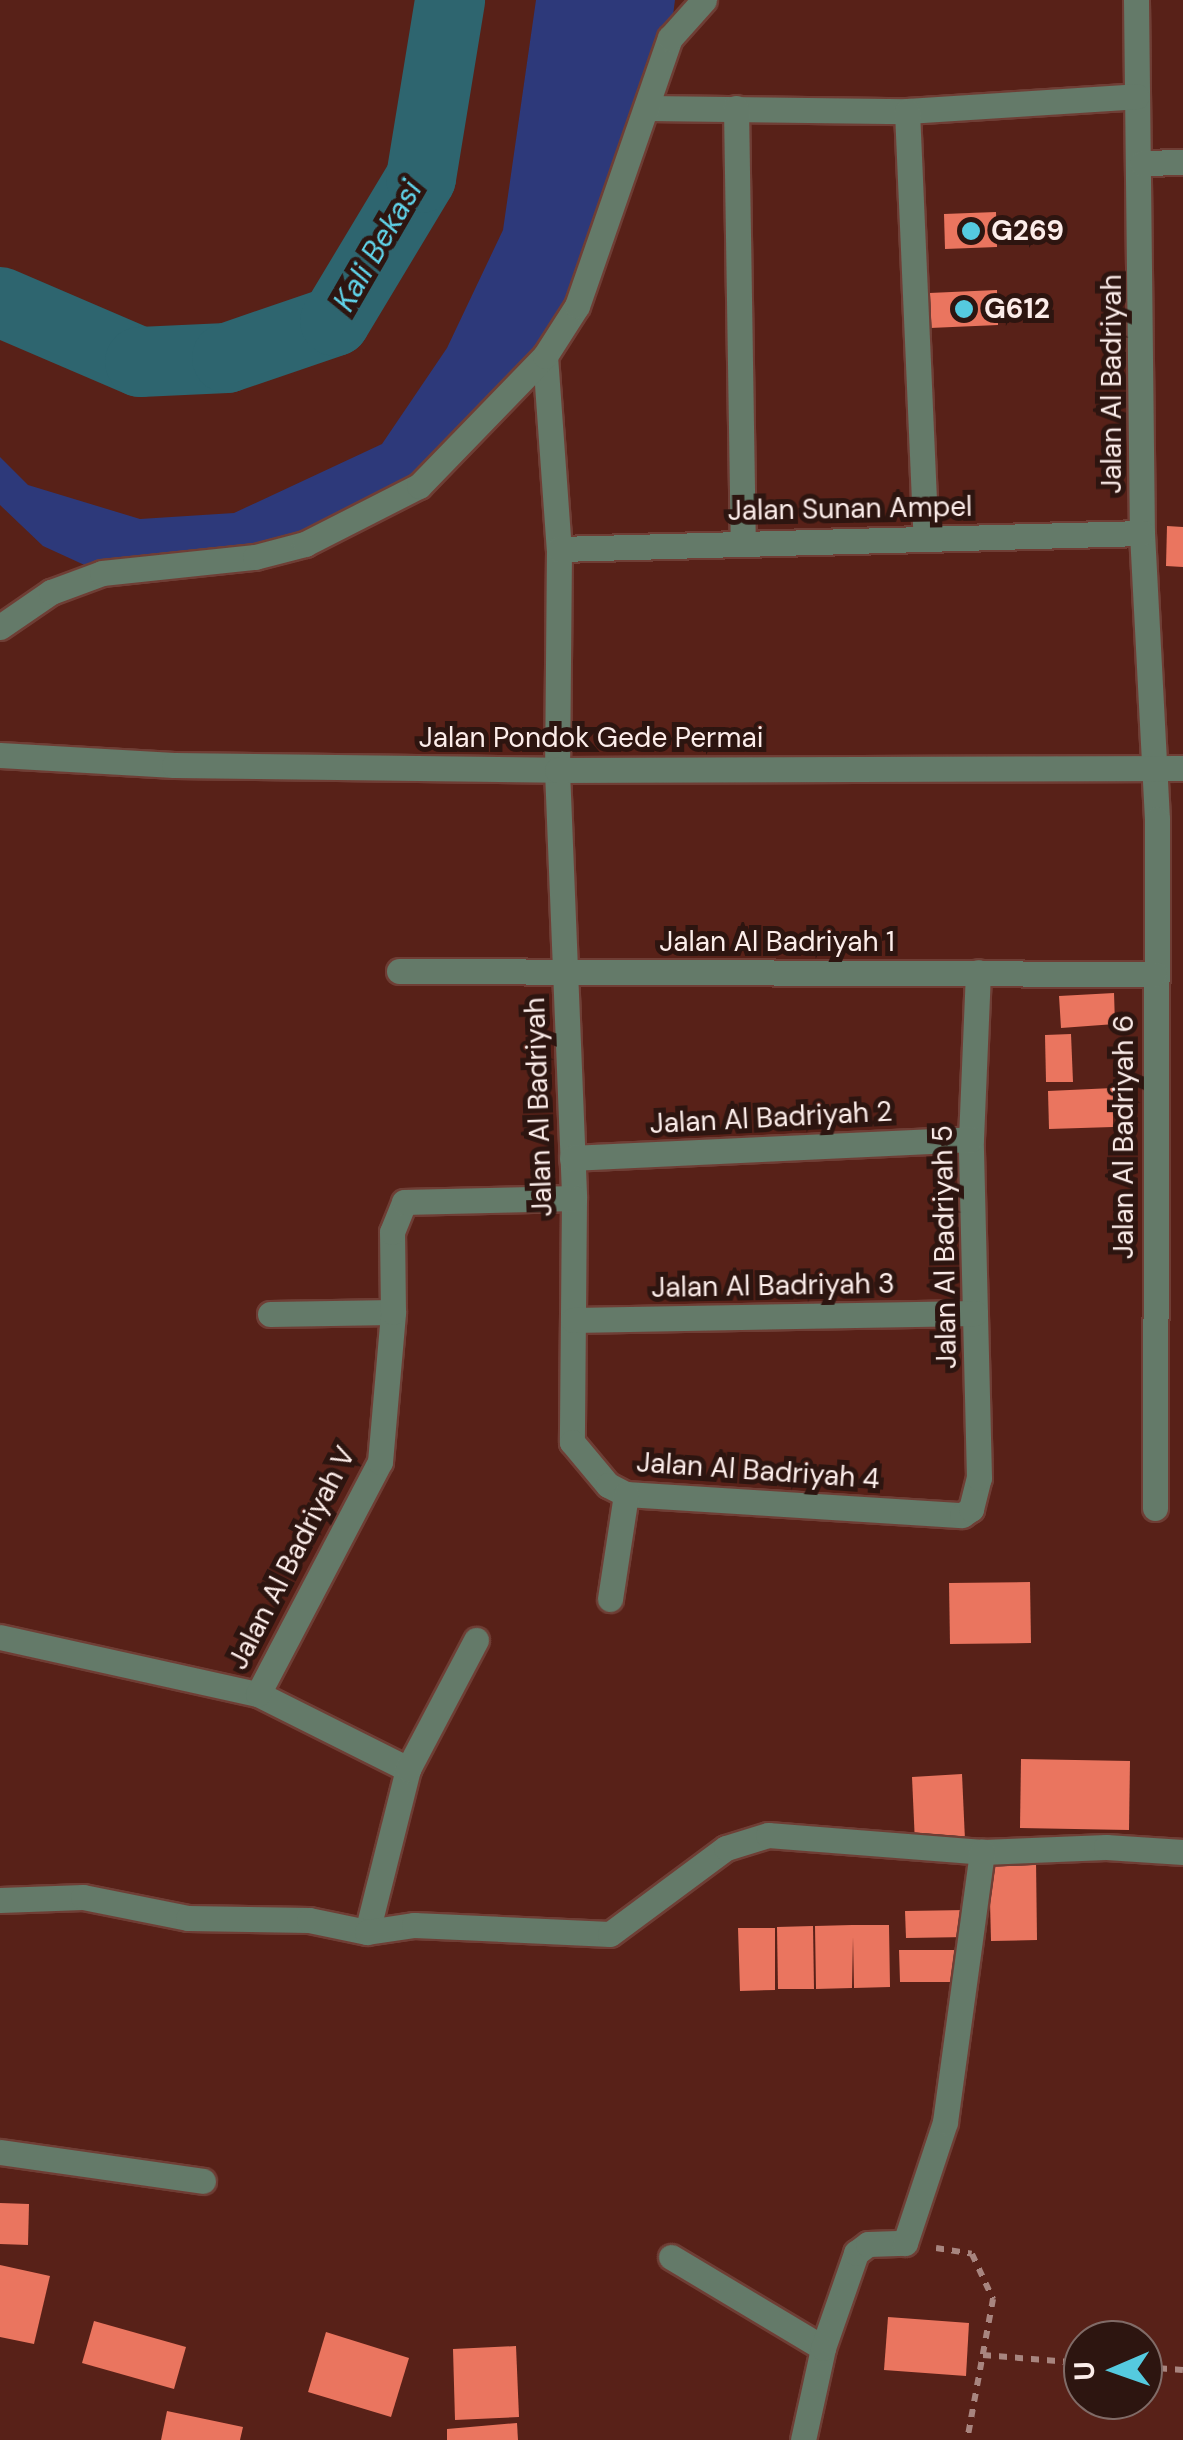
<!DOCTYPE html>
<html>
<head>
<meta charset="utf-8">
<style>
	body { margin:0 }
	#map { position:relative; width:1183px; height:2440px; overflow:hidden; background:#582118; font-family:"DM Sans",sans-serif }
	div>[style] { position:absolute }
	.green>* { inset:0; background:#2d397a }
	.river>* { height:70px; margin:-35px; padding:0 35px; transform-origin:35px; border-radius:35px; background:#2e656f }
	.building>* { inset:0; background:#ea755f }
	.path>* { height:6px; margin-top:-3px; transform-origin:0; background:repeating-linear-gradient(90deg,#a8857f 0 8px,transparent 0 16px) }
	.roads { filter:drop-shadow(2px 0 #6f3e35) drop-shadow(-2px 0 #6f3e35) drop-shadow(0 2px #6f3e35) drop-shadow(0 -2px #6f3e35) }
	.minor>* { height:25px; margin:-12.5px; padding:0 12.5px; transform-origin:12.5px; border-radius:12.5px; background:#647a69 }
	.dots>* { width:28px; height:28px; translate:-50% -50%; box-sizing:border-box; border:5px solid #2d1510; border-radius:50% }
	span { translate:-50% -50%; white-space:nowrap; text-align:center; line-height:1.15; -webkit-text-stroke:10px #2d1510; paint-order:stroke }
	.poi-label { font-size:28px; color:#fcedea; font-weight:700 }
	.left { translate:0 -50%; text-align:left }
	.street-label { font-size:28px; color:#fcedea }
	.water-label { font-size:30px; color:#60d3e9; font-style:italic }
	.north { position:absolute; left:1063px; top:2320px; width:100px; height:100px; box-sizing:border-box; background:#2d1510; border:2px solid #806b67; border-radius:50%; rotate:268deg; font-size:28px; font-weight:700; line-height:40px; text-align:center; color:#fcedea }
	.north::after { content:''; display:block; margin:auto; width:35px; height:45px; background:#55cadf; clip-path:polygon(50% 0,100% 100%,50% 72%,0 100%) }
</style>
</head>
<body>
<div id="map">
	<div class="green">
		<i style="clip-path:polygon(536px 0,675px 0,670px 38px,577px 306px,419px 486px,305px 544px,102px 573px,43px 546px,0 505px,0 457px,28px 485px,140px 519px,234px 513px,382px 444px,447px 348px,503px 230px)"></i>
	</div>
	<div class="river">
		<i style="left:0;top:302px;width:152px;rotate:23.2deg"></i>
		<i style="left:140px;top:362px;width:87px;rotate:-2.6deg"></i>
		<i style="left:227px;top:358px;width:114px;rotate:-18.9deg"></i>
		<i style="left:335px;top:321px;width:167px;rotate:-59deg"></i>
		<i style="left:421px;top:178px;width:180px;rotate:-80.7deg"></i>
	</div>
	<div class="building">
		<i style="clip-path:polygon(996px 212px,997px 247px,945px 249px,944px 214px)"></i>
		<i style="clip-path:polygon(997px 290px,998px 325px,930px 328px,929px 293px)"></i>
		<i style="clip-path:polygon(1167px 526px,1183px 527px,1183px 567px,1166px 566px)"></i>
		<i style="clip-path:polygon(1114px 993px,1115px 1024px,1061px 1028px,1059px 996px)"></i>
		<i style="clip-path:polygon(1071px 1034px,1073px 1082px,1046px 1082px,1045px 1035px)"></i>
		<i style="clip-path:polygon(1113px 1088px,1113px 1127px,1049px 1129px,1048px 1091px)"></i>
		<i style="clip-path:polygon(1030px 1582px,1031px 1643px,950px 1644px,949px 1583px)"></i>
		<i style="clip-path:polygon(1021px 1759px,1130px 1761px,1129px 1830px,1020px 1828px)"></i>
		<i style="clip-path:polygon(962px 1774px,965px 1840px,915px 1843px,912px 1777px)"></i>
		<i style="clip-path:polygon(1036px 1860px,1037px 1940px,991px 1941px,989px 1861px)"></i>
		<i style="clip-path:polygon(967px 1910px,968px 1937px,906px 1938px,905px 1911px)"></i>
		<i style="clip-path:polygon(852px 1925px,889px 1925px,890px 1987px,854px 1988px,853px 1937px,852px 1988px,816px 1989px,815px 1926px)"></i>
		<i style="clip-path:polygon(813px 1926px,814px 1989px,778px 1989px,777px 1927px)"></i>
		<i style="clip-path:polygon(738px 1928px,775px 1928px,775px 1990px,740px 1991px)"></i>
		<i style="clip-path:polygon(899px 1950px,962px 1950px,962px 1982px,900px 1982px)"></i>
		<i style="clip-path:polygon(0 2203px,29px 2204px,28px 2245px,0 2244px)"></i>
		<i style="clip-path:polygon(0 2265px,50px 2276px,34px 2344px,0 2337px)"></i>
		<i style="clip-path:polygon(888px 2317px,969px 2323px,966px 2376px,884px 2370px)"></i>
		<i style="clip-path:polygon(94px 2321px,186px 2347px,174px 2389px,82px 2363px)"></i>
		<i style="clip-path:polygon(326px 2332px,409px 2358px,391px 2417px,308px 2392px)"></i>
		<i style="clip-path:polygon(516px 2346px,519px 2417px,455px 2420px,453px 2349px)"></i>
		<i style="clip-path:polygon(167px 2411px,243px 2427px,240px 2440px,161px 2440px)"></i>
		<i style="clip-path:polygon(517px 2423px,518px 2440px,447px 2440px,447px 2429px)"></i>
	</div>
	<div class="path">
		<i style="left:936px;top:2248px;width:36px;rotate:9deg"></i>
		<i style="left:972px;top:2254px;width:50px;rotate:65deg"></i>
		<i style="left:993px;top:2299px;width:143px;rotate:100.4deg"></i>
		<i style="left:983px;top:2355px;width:100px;rotate:4.6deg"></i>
		<i style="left:1143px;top:2367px;width:40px;rotate:4.3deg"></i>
	</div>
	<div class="roads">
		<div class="minor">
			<i style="left:1136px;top:0;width:533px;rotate:89.36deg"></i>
			<i style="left:1142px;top:533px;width:286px;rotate:87deg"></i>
			<i style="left:1157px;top:819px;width:689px;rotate:90.17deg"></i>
			<i style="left:648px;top:108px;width:259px;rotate:0.7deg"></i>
			<i style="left:907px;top:111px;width:230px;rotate:-3.7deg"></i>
			<i style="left:736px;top:108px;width:432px;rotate:89.1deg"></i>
			<i style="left:907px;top:111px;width:427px;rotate:87.5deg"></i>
			<i style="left:1142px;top:163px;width:41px;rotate:-1.4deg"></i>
			<i style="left:545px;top:356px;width:194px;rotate:85.9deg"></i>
			<i style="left:559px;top:549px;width:221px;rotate:90.5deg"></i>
			<i style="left:557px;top:770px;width:428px;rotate:87.7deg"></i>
			<i style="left:574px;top:1198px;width:244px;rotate:90.5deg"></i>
			<i style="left:572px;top:1442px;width:56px;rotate:50.1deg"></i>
			<i style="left:608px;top:1485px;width:20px;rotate:27deg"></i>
			<i style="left:626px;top:1494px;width:337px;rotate:3.6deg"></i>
			<i style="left:962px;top:1515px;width:11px;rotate:-34deg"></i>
			<i style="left:971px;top:1509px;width:32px;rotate:-76deg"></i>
			<i style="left:979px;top:1478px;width:339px;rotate:-91.4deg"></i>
			<i style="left:971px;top:1139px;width:167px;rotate:-87.6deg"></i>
			<i style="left:559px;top:549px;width:583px;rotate:-1.57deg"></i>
			<i style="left:0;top:627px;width:62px;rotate:-34.5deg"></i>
			<i style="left:51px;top:592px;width:54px;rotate:-20.4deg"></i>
			<i style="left:102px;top:573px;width:154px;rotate:-6deg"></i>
			<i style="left:255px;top:557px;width:52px;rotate:-14.6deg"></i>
			<i style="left:305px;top:544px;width:128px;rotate:-27deg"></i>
			<i style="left:419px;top:486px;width:181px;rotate:-45.9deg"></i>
			<i style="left:545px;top:356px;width:59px;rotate:-57.4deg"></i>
			<i style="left:577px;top:306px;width:284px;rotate:-70.9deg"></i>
			<i style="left:670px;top:38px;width:51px;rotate:-48.2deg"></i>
			<i style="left:0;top:755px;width:174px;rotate:3.3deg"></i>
			<i style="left:174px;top:765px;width:383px;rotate:0.7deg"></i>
			<i style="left:557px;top:770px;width:626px;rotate:-0.18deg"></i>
			<i style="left:399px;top:971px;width:755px;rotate:0.23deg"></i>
			<i style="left:572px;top:1158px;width:399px;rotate:-2.7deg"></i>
			<i style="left:270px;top:1314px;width:123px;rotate:-0.9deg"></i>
			<i style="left:573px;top:1320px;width:402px;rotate:-1deg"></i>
			<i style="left:610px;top:1599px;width:106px;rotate:-81.3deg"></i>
			<i style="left:0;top:1637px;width:264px;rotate:12.5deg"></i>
			<i style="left:258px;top:1694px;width:168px;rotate:26.6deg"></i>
			<i style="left:408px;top:1769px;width:168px;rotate:104.1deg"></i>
			<i style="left:258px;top:1694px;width:262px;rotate:-62.3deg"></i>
			<i style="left:380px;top:1462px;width:151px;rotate:-85deg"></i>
			<i style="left:393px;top:1312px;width:80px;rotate:-90.7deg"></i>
			<i style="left:392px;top:1232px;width:32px;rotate:-68deg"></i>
			<i style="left:404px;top:1202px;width:170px;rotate:-1.3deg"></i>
			<i style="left:408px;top:1769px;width:146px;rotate:-62.2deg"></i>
			<i style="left:0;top:1900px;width:83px;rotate:-2.1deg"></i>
			<i style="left:83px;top:1897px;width:107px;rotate:11.3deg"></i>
			<i style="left:188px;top:1918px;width:121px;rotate:0.9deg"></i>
			<i style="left:309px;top:1920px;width:59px;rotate:11.7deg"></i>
			<i style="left:367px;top:1932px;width:48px;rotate:-8.5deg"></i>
			<i style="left:414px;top:1925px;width:196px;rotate:2.6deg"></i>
			<i style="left:610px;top:1934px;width:144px;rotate:-36.6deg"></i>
			<i style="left:726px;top:1848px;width:44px;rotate:-17.2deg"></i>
			<i style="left:768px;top:1835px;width:215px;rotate:4.5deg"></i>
			<i style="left:982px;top:1852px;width:124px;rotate:-2.3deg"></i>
			<i style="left:1106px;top:1847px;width:77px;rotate:3.7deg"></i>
			<i style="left:0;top:2152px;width:205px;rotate:8.1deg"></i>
			<i style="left:671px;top:2257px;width:177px;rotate:30.9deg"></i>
			<i style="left:803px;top:2440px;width:94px;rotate:-77.7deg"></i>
			<i style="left:823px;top:2348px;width:101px;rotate:-70.8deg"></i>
			<i style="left:856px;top:2253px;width:15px;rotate:-37deg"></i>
			<i style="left:868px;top:2244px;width:37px;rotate:-2deg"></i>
			<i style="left:905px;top:2243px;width:127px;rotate:-71.7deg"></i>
			<i style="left:945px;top:2122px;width:273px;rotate:-82.2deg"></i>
		</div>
	</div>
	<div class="dots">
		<i style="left:971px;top:231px;background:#55cadf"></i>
		<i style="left:964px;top:309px;background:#55cadf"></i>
	</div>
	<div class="poi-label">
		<span class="left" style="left:991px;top:231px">G269</span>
		<span class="left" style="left:984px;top:309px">G612</span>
	</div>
	<div class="street-label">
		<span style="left:1112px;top:384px;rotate:-90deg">Jalan Al Badriyah</span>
		<span style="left:850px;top:509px;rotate:-1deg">Jalan Sunan Ampel</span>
		<span style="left:591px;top:738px">Jalan Pondok Gede Permai</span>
		<span style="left:777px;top:942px">Jalan Al Badriyah 1</span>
		<span style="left:539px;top:1107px;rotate:-92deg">Jalan Al Badriyah</span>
		<span style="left:771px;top:1118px;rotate:-3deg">Jalan Al Badriyah 2</span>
		<span style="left:1124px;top:1137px;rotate:-90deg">Jalan Al Badriyah 6</span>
		<span style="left:945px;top:1247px;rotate:-91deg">Jalan Al Badriyah 5</span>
		<span style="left:773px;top:1286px;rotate:-1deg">Jalan Al Badriyah 3</span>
		<span style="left:758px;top:1471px;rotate:4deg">Jalan Al Badriyah 4</span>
		<span style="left:292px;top:1558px;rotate:-63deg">Jalan Al Badriyah V</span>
	</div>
	<div class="water-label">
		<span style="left:378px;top:246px;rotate:-60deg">Kali Bekasi</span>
	</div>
	<div class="north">U</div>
</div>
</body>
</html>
